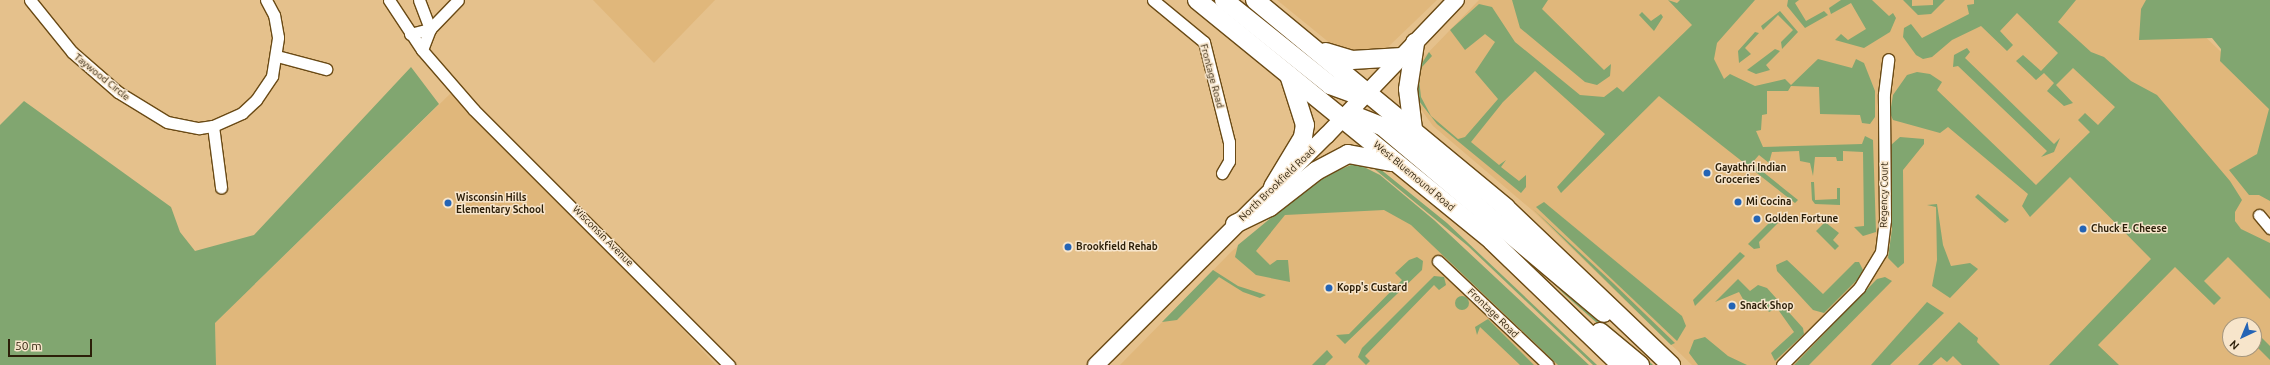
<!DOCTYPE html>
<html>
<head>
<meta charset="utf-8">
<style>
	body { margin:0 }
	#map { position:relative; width:2270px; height:365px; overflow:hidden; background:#e5c18c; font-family:Ubuntu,sans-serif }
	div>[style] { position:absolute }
	.built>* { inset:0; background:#e0b77b }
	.green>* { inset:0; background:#81a670 }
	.round { border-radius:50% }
	.roads { filter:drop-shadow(1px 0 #6a4a15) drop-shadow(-1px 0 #6a4a15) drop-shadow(0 1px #6a4a15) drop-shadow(0 -1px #6a4a15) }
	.street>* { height:11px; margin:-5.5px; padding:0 5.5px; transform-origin:5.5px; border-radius:5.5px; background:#fff }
	.secondary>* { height:16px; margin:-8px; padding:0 8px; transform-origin:8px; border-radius:8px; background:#fff }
	.primary>* { height:18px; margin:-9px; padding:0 9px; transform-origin:9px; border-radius:9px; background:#fff }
	.dots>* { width:11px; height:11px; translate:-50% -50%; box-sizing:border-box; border:2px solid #f7e5cb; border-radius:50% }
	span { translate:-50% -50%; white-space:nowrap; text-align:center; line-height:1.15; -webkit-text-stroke:3px #f7e5cb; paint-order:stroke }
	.street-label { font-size:10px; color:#2c1f09 }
	.poi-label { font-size:10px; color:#2c1f09; font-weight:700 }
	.left { translate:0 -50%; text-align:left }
	.north { position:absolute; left:2222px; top:317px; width:40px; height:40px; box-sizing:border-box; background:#f7e5cb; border:1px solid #a6967d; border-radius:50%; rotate:224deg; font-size:11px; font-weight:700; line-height:16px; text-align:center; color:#2c1f09 }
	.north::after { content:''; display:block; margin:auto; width:14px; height:18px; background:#2464b5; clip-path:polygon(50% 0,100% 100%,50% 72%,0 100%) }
	.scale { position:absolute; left:8px; top:339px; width:84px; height:18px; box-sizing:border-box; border:2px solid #2c1f09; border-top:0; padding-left:5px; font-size:12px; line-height:14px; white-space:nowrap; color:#2c1f09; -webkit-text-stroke:3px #f7e5cb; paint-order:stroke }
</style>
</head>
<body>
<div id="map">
	<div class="built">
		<i style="clip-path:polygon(593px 0,715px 0,654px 63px)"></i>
		<i style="clip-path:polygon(1277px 0,1437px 0,1387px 48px,1368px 56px,1331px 44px)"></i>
		<i style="clip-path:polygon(evenodd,1479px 0,2167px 0,2270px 99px,2270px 365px,1692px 365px,1532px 210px,1433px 126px,1420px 108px,1415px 100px,1422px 59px,1479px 0,2230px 325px,2254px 325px,2254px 349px,2230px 349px,2230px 325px)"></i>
		<i style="clip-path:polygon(451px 93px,657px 302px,716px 365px,216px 365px,215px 323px)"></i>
		<i style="clip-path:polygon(1394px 204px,1565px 365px,1120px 365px,1232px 251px,1287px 209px)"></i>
	</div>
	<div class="green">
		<i style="clip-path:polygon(1512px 0,1548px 0,1542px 9px,1604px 70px,1611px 64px,1610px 76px,1597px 85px,1585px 82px,1520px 28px)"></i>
		<i style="clip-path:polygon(1668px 0,1677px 3px,1680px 0,1755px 0,1717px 43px,1714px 59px,1724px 79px,1730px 74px,1755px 86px,1785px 79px,1791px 85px,1818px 59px,1852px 68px,1856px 59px,1864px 63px,1875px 91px,1875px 117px,1870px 124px,1862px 123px,1860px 115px,1820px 114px,1819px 87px,1791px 86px,1788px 91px,1767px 91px,1767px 114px,1762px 115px,1761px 130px,1756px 131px,1763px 147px,1862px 144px,1865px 136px,1873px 140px,1876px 232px,1863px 236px,1854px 227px,1864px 226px,1863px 152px,1843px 151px,1843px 161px,1837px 161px,1836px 157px,1815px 157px,1813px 176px,1810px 163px,1800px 161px,1799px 151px,1772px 152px,1769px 163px,1759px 155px,1752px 163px,1798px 200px,1795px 203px,1659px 96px,1561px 193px,1557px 187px,1605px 134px,1535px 71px,1503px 102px,1471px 142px,1499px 165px,1506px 160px,1501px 167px,1519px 181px,1526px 175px,1526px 187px,1521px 193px,1437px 124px,1419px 101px,1414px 76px,1429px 52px,1432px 56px,1422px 67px,1419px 79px,1421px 97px,1431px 116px,1458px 139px,1465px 137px,1498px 99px,1475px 72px,1495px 42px,1485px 34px,1465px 50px,1450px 30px,1479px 4px,1492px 7px,1515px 42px,1580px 95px,1604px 97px,1617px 87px,1623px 92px,1692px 25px)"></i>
		<i style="clip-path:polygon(1788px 0,1799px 0,1795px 3px,1806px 21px,1824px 11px,1828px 15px,1805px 28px,1787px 6px)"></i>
		<i style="clip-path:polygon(1841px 0,1872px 0,1889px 16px,1893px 13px,1896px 18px,1890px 32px,1864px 48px,1835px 40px,1841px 34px,1848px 40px,1866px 29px,1851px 3px,1831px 14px,1829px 8px)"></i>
		<i style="clip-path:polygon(1903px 0,1912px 0,1912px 6px,1933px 5px,1933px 0,1945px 0,1931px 14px,1918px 15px)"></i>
		<i style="clip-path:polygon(1974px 0,2076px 0,2058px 22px,2091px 52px,2104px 57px,2131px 81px,2157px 95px,2230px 181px,2242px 200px,2235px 212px,2235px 221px,2241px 229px,2270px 243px,2270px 299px,2228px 257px,2204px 281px,2221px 298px,2214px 305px,2175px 267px,2098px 345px,2119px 365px,2049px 365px,2151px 259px,2070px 177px,2030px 217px,2022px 206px,2028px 194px,1948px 127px,1940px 133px,1893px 120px,1890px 113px,1893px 95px,1907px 75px,1917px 72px,1930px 74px,1942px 82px,1937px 90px,2036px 185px,2090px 132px,2078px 120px,2085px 113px,2098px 125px,2115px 107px,2073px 68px,2056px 85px,2073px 103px,2064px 106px,2047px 91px,2054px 83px,2044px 73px,2036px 80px,2016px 61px,2023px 55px,2041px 71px,2058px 53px,2017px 13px,2000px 31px,2013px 45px,2007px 51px,1981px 26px,1952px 40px,1932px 57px,1923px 59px,1916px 55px,1903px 37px,1904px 28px,1911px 24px,1922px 38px,1969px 14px,1967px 5px,1974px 4px)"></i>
		<i style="clip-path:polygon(2146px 0,2270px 0,2270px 201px,2259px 195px,2249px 195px,2229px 170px,2257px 154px,2269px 109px,2220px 61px,2221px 49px,2212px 38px,2139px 40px,2141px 9px)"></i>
		<i style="clip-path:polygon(1780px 11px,1798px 32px,1782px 49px,1781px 42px,1793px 30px,1778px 15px,1763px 30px,1761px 26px)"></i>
		<i style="clip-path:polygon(1642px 12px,1651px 21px,1661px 14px,1663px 17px,1654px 31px,1639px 15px)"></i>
		<i style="clip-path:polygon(1755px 32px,1759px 33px,1745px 48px,1751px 54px,1739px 63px,1738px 51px)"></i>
		<i style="clip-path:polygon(1967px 48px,1970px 52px,1965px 58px,1991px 83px,2054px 144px,2060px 138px,2054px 152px,2041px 157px,2047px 151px,1958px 66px,1953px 67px,1954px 55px)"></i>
		<i style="clip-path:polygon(1775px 49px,1780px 51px,1766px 65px,1770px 70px,1756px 74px,1747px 70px)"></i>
		<i style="clip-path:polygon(411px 67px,439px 104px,215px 323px,216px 365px,0 365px,0 125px,24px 101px,171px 207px,180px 232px,195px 251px,254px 235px)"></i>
		<i style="clip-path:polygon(1900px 137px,1924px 139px,1924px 144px,1903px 170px,1904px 263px,1898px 268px,1888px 258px,1892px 229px,1891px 145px)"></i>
		<i style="clip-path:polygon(1353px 157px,1369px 160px,1447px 223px,1597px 365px,1593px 365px,1468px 246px,1372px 167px,1350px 161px,1301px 189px,1337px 163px)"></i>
		<i style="clip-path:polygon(1356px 163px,1380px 175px,1434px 220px,1589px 365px,1558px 365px,1411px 225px,1384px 210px,1285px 215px,1256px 251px,1270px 265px,1277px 260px,1288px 260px,1290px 282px,1256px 275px,1235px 257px,1238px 245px,1284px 207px,1329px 174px)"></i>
		<i style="clip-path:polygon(1811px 182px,1814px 182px,1815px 200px,1837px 199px,1837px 188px,1840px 188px,1840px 205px,1815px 204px,1812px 200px)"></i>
		<i style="clip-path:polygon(1978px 194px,2009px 220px,2005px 223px,2001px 220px,1975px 197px)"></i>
		<i style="clip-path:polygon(1544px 202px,1682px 316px,1686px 326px,1677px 341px,1536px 207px)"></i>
		<i style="clip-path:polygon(1937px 204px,1943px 245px,1951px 266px,1970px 263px,1978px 269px,1950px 298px,1932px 286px,1937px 260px,1936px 207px,1927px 205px)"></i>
		<i style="clip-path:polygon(1533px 209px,1613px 283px,1675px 343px,1671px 345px)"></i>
		<i style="clip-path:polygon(1777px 215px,1782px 219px,1759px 242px,1760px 248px,1754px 249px,1748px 244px)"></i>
		<i style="clip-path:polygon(1825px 222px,1839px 233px,1833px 240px,1839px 246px,1835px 250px,1816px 231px)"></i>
		<i style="clip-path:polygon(1740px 252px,1745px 256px,1695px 306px,1693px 300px)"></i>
		<i style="clip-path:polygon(1417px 257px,1423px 261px,1422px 270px,1345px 344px,1336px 335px,1349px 334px,1402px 280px,1395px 273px,1409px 260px)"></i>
		<i style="clip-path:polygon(1787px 260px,1823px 294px,1855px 262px,1859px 262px,1863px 270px,1858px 279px,1824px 313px,1813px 310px,1777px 271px,1776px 265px)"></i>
		<i style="clip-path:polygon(1213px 270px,1238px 286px,1266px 295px,1260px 298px,1243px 292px,1219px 277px,1177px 320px,1162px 322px)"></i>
		<i style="clip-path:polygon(1547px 273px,1635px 348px,1653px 365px,1645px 365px,1564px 294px,1545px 275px)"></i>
		<i style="clip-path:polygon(1434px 276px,1444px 277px,1446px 285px,1439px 290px,1434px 285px,1365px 356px,1370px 361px,1366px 365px,1358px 357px,1362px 348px)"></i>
		<i style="clip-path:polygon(1885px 277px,1892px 281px,1809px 365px,1794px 365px,1877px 279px)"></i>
		<i style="clip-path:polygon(1738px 279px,1750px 291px,1758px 285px,1767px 288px,1803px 328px,1804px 334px,1775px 361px,1771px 353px,1794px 332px,1777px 308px,1769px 312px,1763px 304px,1754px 309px,1748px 308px,1739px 292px,1715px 302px)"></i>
		<i class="round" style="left:1455px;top:296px;width:14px;height:14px"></i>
		<i style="clip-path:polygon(1927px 302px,1944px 313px,1890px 365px,1871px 365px)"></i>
		<i style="clip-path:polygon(1488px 319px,1534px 365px,1520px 365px,1480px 327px,1477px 335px,1475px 327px)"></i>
		<i style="clip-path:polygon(1959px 322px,1978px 338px,1977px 342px,2000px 365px,1962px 365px,1953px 356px,1947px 362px,1941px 357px,1932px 365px,1918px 365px)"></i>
		<i style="clip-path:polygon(2254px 330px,2270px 346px,2270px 360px,2254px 344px)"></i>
		<i style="clip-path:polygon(1705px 337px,1728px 356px,1747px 365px,1698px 365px,1689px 353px,1694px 340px)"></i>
		<i style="clip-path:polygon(1327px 350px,1333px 357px,1325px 365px,1312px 365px)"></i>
	</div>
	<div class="roads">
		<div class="street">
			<i style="left:30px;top:0;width:67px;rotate:51.1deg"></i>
			<i style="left:72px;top:52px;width:61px;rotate:41deg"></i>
			<i style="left:118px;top:92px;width:57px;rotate:31.5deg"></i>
			<i style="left:167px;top:122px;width:33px;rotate:11deg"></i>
			<i style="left:199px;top:128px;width:14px;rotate:-8deg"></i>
			<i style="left:213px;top:126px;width:32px;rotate:-24deg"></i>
			<i style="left:242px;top:113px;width:19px;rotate:-43deg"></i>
			<i style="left:256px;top:100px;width:29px;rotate:-56deg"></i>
			<i style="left:272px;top:76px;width:39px;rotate:-81deg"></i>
			<i style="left:278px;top:37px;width:22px;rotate:-100deg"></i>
			<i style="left:274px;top:15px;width:17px;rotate:-118deg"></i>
			<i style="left:389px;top:0;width:60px;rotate:56.6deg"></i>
			<i style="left:422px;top:50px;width:79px;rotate:49.1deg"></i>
			<i style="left:474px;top:110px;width:361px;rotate:45deg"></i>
			<i style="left:419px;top:0;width:31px;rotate:69deg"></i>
			<i style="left:430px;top:29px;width:40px;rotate:-46deg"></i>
			<i style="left:1153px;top:0;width:66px;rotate:39.5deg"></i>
			<i style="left:1204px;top:42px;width:103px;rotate:76deg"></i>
			<i style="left:1229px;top:142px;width:19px;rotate:90deg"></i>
			<i style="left:1229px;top:161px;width:14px;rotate:120deg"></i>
			<i style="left:410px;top:34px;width:21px;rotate:-14deg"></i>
			<i style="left:430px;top:29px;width:22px;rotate:111deg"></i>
			<i style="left:277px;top:56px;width:51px;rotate:14.9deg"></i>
			<i style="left:213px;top:126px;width:62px;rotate:82.5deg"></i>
			<i style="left:2259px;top:215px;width:17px;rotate:50deg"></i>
			<i style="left:1438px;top:261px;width:151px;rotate:43.4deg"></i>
			<i style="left:1782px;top:365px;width:109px;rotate:-45deg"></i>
			<i style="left:1859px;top:288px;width:42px;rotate:-58.6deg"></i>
			<i style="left:1881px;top:252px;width:32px;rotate:-83deg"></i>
			<i style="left:1885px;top:220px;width:126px;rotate:-90.5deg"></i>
			<i style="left:1884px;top:94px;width:35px;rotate:-83deg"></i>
		</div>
		<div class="secondary">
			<i style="left:1096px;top:365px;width:325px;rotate:-44.9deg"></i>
			<i style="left:1326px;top:136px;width:188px;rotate:-46.3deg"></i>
		</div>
		<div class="primary">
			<i style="left:1197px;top:0;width:381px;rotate:39.2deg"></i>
			<i style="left:1492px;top:241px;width:179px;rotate:43.9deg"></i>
			<i style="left:1224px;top:0;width:136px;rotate:38.7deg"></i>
			<i style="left:1330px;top:85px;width:27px;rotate:20deg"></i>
			<i style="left:1355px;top:94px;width:14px;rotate:-8deg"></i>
			<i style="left:1255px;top:0;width:326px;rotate:39.6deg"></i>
			<i style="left:1506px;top:208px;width:228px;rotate:43.6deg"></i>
			<i style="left:1326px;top:52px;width:27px;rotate:17deg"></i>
			<i style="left:1352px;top:60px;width:50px;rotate:-3.4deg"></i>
			<i style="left:1343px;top:118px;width:15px;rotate:-4deg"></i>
			<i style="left:1358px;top:117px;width:26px;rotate:21deg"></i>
			<i style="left:1382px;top:126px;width:290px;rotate:40.1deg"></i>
			<i style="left:1413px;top:129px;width:40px;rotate:-97.1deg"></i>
			<i style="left:1408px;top:89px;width:47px;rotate:-81.3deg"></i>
			<i style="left:1273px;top:187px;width:58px;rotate:-59deg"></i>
			<i style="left:1303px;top:137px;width:12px;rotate:-81deg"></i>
			<i style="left:1305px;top:125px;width:52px;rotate:-107.7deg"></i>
			<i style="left:1235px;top:224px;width:39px;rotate:-26deg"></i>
			<i style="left:1270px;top:207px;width:58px;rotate:-38deg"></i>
			<i style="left:1316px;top:171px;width:36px;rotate:-28deg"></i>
			<i style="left:1348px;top:154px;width:45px;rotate:10.3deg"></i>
			<i style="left:1600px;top:332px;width:52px;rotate:39.5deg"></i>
		</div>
	</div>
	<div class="dots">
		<i style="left:1707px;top:173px;background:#2464b5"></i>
		<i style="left:1738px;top:202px;background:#2464b5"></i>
		<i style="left:448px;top:203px;background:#2464b5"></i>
		<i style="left:1757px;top:219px;background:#2464b5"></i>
		<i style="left:2083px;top:229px;background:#2464b5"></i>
		<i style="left:1068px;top:247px;background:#2464b5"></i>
		<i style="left:1329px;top:288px;background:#2464b5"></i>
		<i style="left:1732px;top:306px;background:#2464b5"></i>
	</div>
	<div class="street-label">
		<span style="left:1212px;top:76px;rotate:75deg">Frontage Road</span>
		<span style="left:102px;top:77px;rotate:39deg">Taywood Circle</span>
		<span style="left:1414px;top:176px;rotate:40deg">West Bluemound Road</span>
		<span style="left:1277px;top:184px;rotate:-44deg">North Brookfield Road</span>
		<span style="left:1884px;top:195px;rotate:-89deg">Regency Court</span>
		<span style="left:603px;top:236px;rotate:45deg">Wisconsin Avenue</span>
		<span style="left:1493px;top:313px;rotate:44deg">Frontage Road</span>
	</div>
	<div class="poi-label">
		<span class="left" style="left:1715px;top:173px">Gayathri Indian<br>Groceries</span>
		<span class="left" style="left:456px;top:203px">Wisconsin Hills<br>Elementary School</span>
		<span class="left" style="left:1746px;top:202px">Mi Cocina</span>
		<span class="left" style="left:1765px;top:219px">Golden Fortune</span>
		<span class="left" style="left:2091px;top:229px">Chuck E. Cheese</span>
		<span class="left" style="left:1076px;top:247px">Brookfield Rehab</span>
		<span class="left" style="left:1337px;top:288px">Kopp's Custard</span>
		<span class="left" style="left:1740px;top:306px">Snack Shop</span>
	</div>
	<div class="north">N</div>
	<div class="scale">50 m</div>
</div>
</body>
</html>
